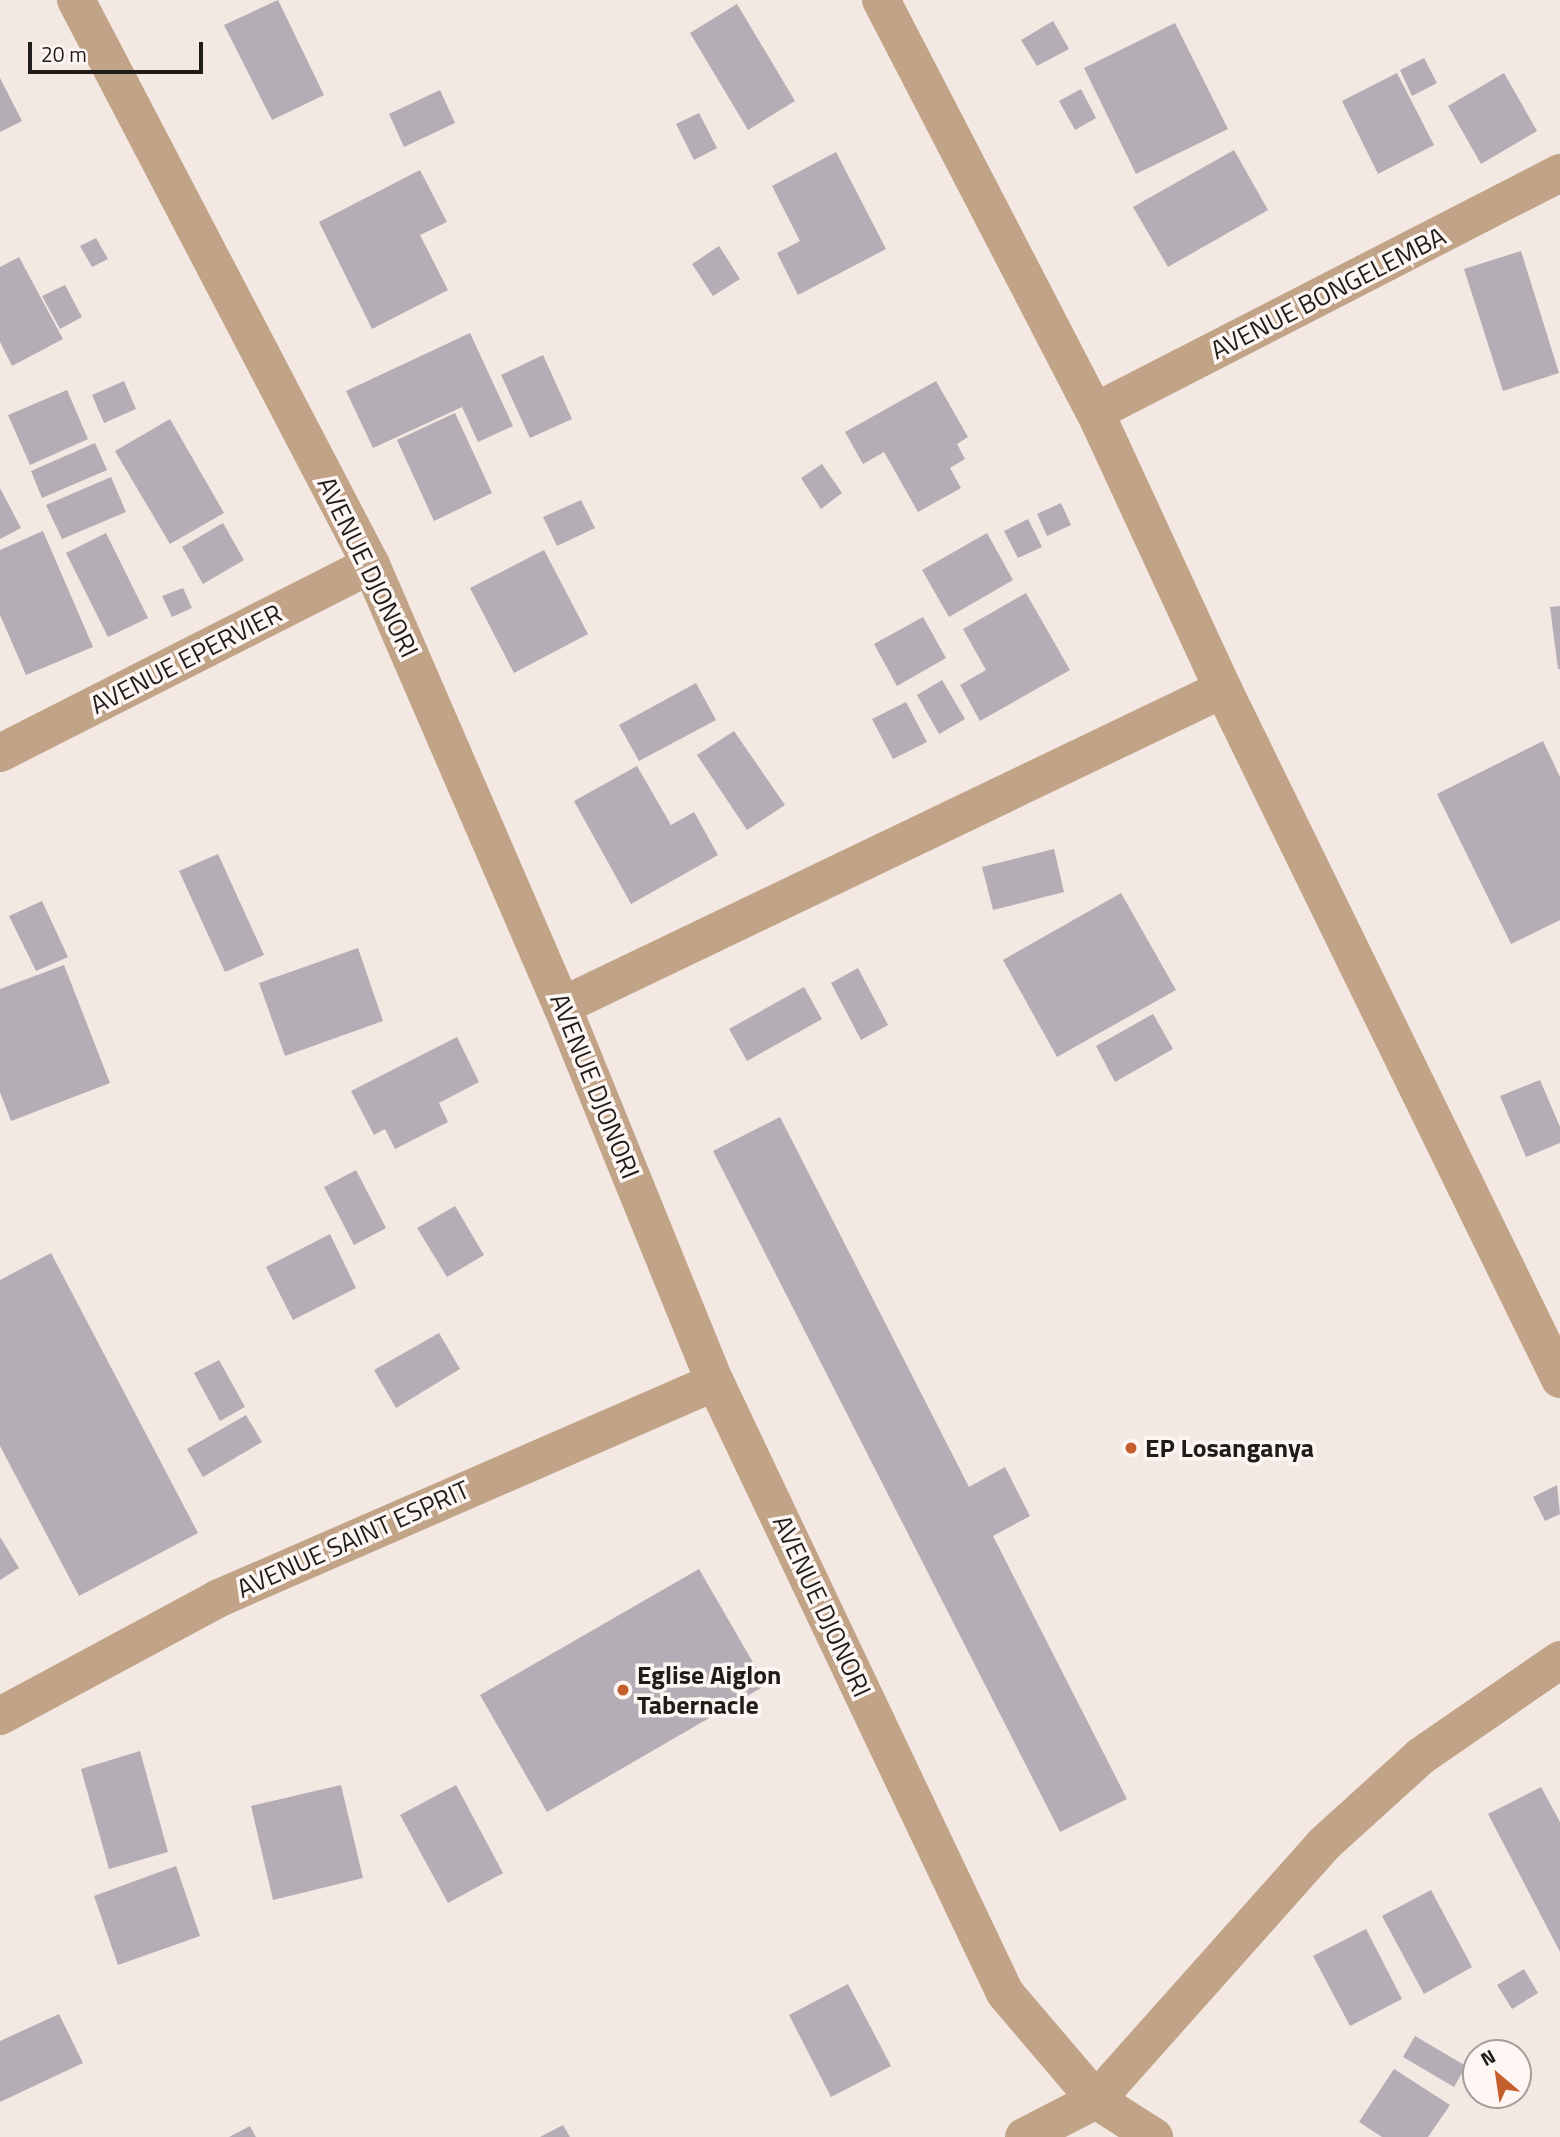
<!DOCTYPE html>
<html>
<head>
<meta charset="utf-8">
<style>
	body { margin:0 }
	#map { position:relative; width:1560px; height:2137px; overflow:hidden; background:#f4e8e3; font-family:"Titillium Web",sans-serif }
	div>[style] { position:absolute }
	.building>* { inset:0; background:#b4adb6 }
	.street>* { height:38px; margin:-19px; padding:0 19px; transform-origin:19px; border-radius:19px; background:#c1a387 }
	.dots>* { width:19px; height:19px; translate:-50% -50%; box-sizing:border-box; border:4px solid #fef6f3; border-radius:50% }
	span { translate:-50% -50%; white-space:nowrap; text-align:center; line-height:1.15; -webkit-text-stroke:7px #fef6f3; paint-order:stroke }
	.street-label { font-size:26px; color:#201c1a }
	.poi-label { font-size:26px; color:#201c1a; font-weight:700 }
	.left { translate:0 -50%; text-align:left }
	.north { position:absolute; left:1462px; top:2039px; width:70px; height:70px; box-sizing:border-box; background:#fef6f3; border:2px solid #a59f9c; border-radius:50%; rotate:331deg; font-size:19px; font-weight:700; line-height:28px; text-align:center; color:#201c1a }
	.north::after { content:''; display:block; margin:auto; width:24px; height:32px; background:#c45e2d; clip-path:polygon(50% 0,100% 100%,50% 72%,0 100%) }
	.scale { position:absolute; left:28px; top:42px; width:175px; height:32px; box-sizing:border-box; border:4px solid #201c1a; border-top:0; padding-left:9px; font-size:21px; line-height:24px; white-space:nowrap; color:#201c1a; -webkit-text-stroke:5px #fef6f3; paint-order:stroke }
</style>
</head>
<body>
<div id="map">
	<div class="building">
		<i style="clip-path:polygon(278px 0,324px 95px,272px 120px,224px 25px)"></i>
		<i style="clip-path:polygon(737px 4px,795px 101px,748px 130px,690px 33px)"></i>
		<i style="clip-path:polygon(1053px 21px,1069px 49px,1037px 66px,1021px 40px)"></i>
		<i style="clip-path:polygon(1175px 23px,1228px 129px,1136px 174px,1084px 68px)"></i>
		<i style="clip-path:polygon(1424px 58px,1437px 83px,1412px 96px,1400px 70px)"></i>
		<i style="clip-path:polygon(1397px 73px,1434px 145px,1378px 174px,1342px 101px)"></i>
		<i style="clip-path:polygon(1504px 73px,1537px 131px,1481px 164px,1448px 106px)"></i>
		<i style="clip-path:polygon(0 78px,22px 121px,0 132px)"></i>
		<i style="clip-path:polygon(1081px 89px,1096px 118px,1075px 130px,1059px 101px)"></i>
		<i style="clip-path:polygon(440px 90px,455px 123px,404px 147px,389px 114px)"></i>
		<i style="clip-path:polygon(699px 113px,717px 148px,694px 160px,676px 124px)"></i>
		<i style="clip-path:polygon(1234px 150px,1268px 210px,1168px 267px,1133px 207px)"></i>
		<i style="clip-path:polygon(836px 152px,886px 249px,798px 295px,777px 253px,800px 241px,772px 186px)"></i>
		<i style="clip-path:polygon(420px 170px,447px 222px,420px 235px,448px 290px,372px 329px,319px 222px)"></i>
		<i style="clip-path:polygon(96px 238px,108px 259px,92px 267px,80px 246px)"></i>
		<i style="clip-path:polygon(719px 246px,740px 279px,713px 296px,692px 264px)"></i>
		<i style="clip-path:polygon(1521px 251px,1559px 373px,1503px 391px,1464px 269px)"></i>
		<i style="clip-path:polygon(19px 257px,63px 339px,12px 366px,0 342px,0 267px)"></i>
		<i style="clip-path:polygon(65px 285px,82px 317px,60px 329px,42px 296px)"></i>
		<i style="clip-path:polygon(470px 333px,513px 426px,478px 442px,462px 407px,373px 448px,346px 391px)"></i>
		<i style="clip-path:polygon(543px 355px,572px 419px,530px 438px,501px 375px)"></i>
		<i style="clip-path:polygon(124px 381px,136px 409px,104px 423px,92px 395px)"></i>
		<i style="clip-path:polygon(936px 381px,968px 437px,957px 444px,965px 459px,950px 468px,961px 488px,918px 512px,884px 452px,863px 464px,845px 432px)"></i>
		<i style="clip-path:polygon(67px 390px,88px 439px,30px 465px,8px 415px)"></i>
		<i style="clip-path:polygon(455px 413px,492px 493px,434px 521px,397px 440px)"></i>
		<i style="clip-path:polygon(170px 419px,224px 513px,170px 544px,115px 451px)"></i>
		<i style="clip-path:polygon(95px 443px,107px 470px,42px 498px,31px 471px)"></i>
		<i style="clip-path:polygon(822px 464px,842px 493px,821px 509px,801px 478px)"></i>
		<i style="clip-path:polygon(111px 477px,126px 512px,62px 539px,46px 505px)"></i>
		<i style="clip-path:polygon(0 488px,21px 528px,0 539px)"></i>
		<i style="clip-path:polygon(581px 500px,595px 528px,557px 546px,543px 517px)"></i>
		<i style="clip-path:polygon(1061px 503px,1071px 525px,1047px 536px,1037px 514px)"></i>
		<i style="clip-path:polygon(1028px 519px,1042px 547px,1018px 558px,1004px 531px)"></i>
		<i style="clip-path:polygon(223px 523px,244px 560px,203px 584px,182px 547px)"></i>
		<i style="clip-path:polygon(43px 531px,93px 647px,26px 675px,0 615px,0 550px)"></i>
		<i style="clip-path:polygon(106px 533px,148px 618px,108px 637px,66px 553px)"></i>
		<i style="clip-path:polygon(987px 533px,1013px 580px,949px 617px,922px 570px)"></i>
		<i style="clip-path:polygon(544px 550px,588px 634px,514px 673px,470px 588px)"></i>
		<i style="clip-path:polygon(183px 588px,192px 608px,172px 617px,162px 596px)"></i>
		<i style="clip-path:polygon(1026px 593px,1070px 670px,980px 721px,960px 685px,986px 670px,963px 629px)"></i>
		<i style="clip-path:polygon(1560px 606px,1560px 669px,1558px 669px,1550px 607px)"></i>
		<i style="clip-path:polygon(923px 617px,946px 658px,897px 686px,874px 644px)"></i>
		<i style="clip-path:polygon(942px 680px,965px 719px,939px 734px,917px 695px)"></i>
		<i style="clip-path:polygon(696px 683px,716px 720px,639px 761px,619px 725px)"></i>
		<i style="clip-path:polygon(906px 702px,927px 742px,893px 759px,872px 719px)"></i>
		<i style="clip-path:polygon(734px 731px,785px 805px,747px 830px,697px 755px)"></i>
		<i style="clip-path:polygon(1543px 741px,1560px 777px,1560px 920px,1511px 944px,1437px 794px)"></i>
		<i style="clip-path:polygon(637px 766px,671px 825px,694px 812px,718px 855px,631px 904px,574px 801px)"></i>
		<i style="clip-path:polygon(1054px 849px,1064px 892px,993px 910px,982px 867px)"></i>
		<i style="clip-path:polygon(218px 854px,264px 955px,225px 972px,179px 871px)"></i>
		<i style="clip-path:polygon(1121px 893px,1176px 990px,1057px 1057px,1003px 960px)"></i>
		<i style="clip-path:polygon(42px 901px,68px 957px,36px 971px,9px 916px)"></i>
		<i style="clip-path:polygon(358px 948px,383px 1021px,285px 1056px,259px 983px)"></i>
		<i style="clip-path:polygon(64px 965px,110px 1083px,11px 1121px,0 1092px,0 989px)"></i>
		<i style="clip-path:polygon(858px 968px,888px 1025px,861px 1040px,831px 983px)"></i>
		<i style="clip-path:polygon(804px 987px,822px 1019px,747px 1061px,729px 1029px)"></i>
		<i style="clip-path:polygon(1153px 1014px,1173px 1049px,1115px 1082px,1096px 1046px)"></i>
		<i style="clip-path:polygon(457px 1037px,479px 1082px,439px 1103px,448px 1122px,395px 1149px,385px 1129px,374px 1135px,351px 1091px)"></i>
		<i style="clip-path:polygon(1540px 1080px,1560px 1127px,1560px 1143px,1526px 1157px,1500px 1096px)"></i>
		<i style="clip-path:polygon(780px 1117px,969px 1487px,1005px 1467px,1030px 1516px,993px 1536px,1127px 1799px,1060px 1832px,713px 1151px)"></i>
		<i style="clip-path:polygon(356px 1170px,386px 1228px,354px 1245px,324px 1187px)"></i>
		<i style="clip-path:polygon(455px 1206px,484px 1255px,447px 1277px,417px 1228px)"></i>
		<i style="clip-path:polygon(330px 1234px,356px 1288px,293px 1320px,266px 1267px)"></i>
		<i style="clip-path:polygon(51px 1253px,198px 1533px,79px 1596px,0 1446px,0 1280px)"></i>
		<i style="clip-path:polygon(439px 1333px,460px 1369px,396px 1408px,374px 1370px)"></i>
		<i style="clip-path:polygon(219px 1360px,245px 1407px,220px 1421px,194px 1373px)"></i>
		<i style="clip-path:polygon(246px 1415px,262px 1442px,203px 1477px,187px 1449px)"></i>
		<i style="clip-path:polygon(1557px 1485px,1560px 1514px,1545px 1521px,1533px 1497px)"></i>
		<i style="clip-path:polygon(0 1537px,19px 1568px,0 1580px)"></i>
		<i style="clip-path:polygon(699px 1569px,766px 1685px,547px 1812px,480px 1695px)"></i>
		<i style="clip-path:polygon(140px 1751px,168px 1852px,109px 1869px,81px 1769px)"></i>
		<i style="clip-path:polygon(341px 1785px,363px 1878px,273px 1900px,251px 1806px)"></i>
		<i style="clip-path:polygon(456px 1785px,503px 1873px,448px 1903px,400px 1815px)"></i>
		<i style="clip-path:polygon(1541px 1787px,1560px 1822px,1560px 1952px,1488px 1814px)"></i>
		<i style="clip-path:polygon(176px 1866px,200px 1936px,118px 1965px,94px 1896px)"></i>
		<i style="clip-path:polygon(1431px 1890px,1472px 1967px,1424px 1994px,1382px 1916px)"></i>
		<i style="clip-path:polygon(1366px 1929px,1402px 1999px,1350px 2026px,1313px 1956px)"></i>
		<i style="clip-path:polygon(1524px 1969px,1538px 1993px,1512px 2009px,1497px 1985px)"></i>
		<i style="clip-path:polygon(848px 1984px,891px 2066px,831px 2097px,789px 2015px)"></i>
		<i style="clip-path:polygon(59px 2014px,83px 2063px,0 2102px,0 2041px)"></i>
		<i style="clip-path:polygon(1415px 2036px,1466px 2066px,1454px 2087px,1403px 2057px)"></i>
		<i style="clip-path:polygon(1394px 2069px,1450px 2105px,1428px 2137px,1382px 2137px,1359px 2122px)"></i>
		<i style="clip-path:polygon(563px 2125px,570px 2137px,540px 2137px)"></i>
		<i style="clip-path:polygon(250px 2126px,256px 2137px,229px 2137px)"></i>
	</div>
	<div class="street">
		<i style="left:76px;top:0;width:637px;rotate:62.43deg"></i>
		<i style="left:371px;top:565px;width:481px;rotate:66.6deg"></i>
		<i style="left:562px;top:1006px;width:406px;rotate:67.9deg"></i>
		<i style="left:715px;top:1382px;width:676px;rotate:64.61deg"></i>
		<i style="left:1005px;top:1993px;width:140px;rotate:49.6deg"></i>
		<i style="left:1096px;top:2100px;width:69px;rotate:32.5deg"></i>
		<i style="left:881px;top:0;width:464px;rotate:62.6deg"></i>
		<i style="left:1095px;top:412px;width:305px;rotate:65.2deg"></i>
		<i style="left:1223px;top:689px;width:768px;rotate:63.97deg"></i>
		<i style="left:1095px;top:412px;width:523px;rotate:-27.2deg"></i>
		<i style="left:0;top:753px;width:416px;rotate:-26.9deg"></i>
		<i style="left:562px;top:1006px;width:733px;rotate:-25.62deg"></i>
		<i style="left:0;top:1716px;width:247px;rotate:-28.3deg"></i>
		<i style="left:217px;top:1599px;width:543px;rotate:-23.54deg"></i>
		<i style="left:1024px;top:2137px;width:81px;rotate:-27.2deg"></i>
		<i style="left:1096px;top:2100px;width:343px;rotate:-48.3deg"></i>
		<i style="left:1324px;top:1844px;width:131px;rotate:-42.2deg"></i>
		<i style="left:1421px;top:1756px;width:169px;rotate:-34.6deg"></i>
	</div>
	<div class="dots">
		<i style="left:1131px;top:1448px;background:#c45e2d"></i>
		<i style="left:623px;top:1690px;background:#c45e2d"></i>
	</div>
	<div class="street-label">
		<span style="left:1328px;top:293px;rotate:-27deg">AVENUE BONGELEMBA</span>
		<span style="left:368px;top:567px;rotate:64deg">AVENUE DJONORI</span>
		<span style="left:186px;top:659px;rotate:-27deg">AVENUE EPERVIER</span>
		<span style="left:595px;top:1086px;rotate:68deg">AVENUE DJONORI</span>
		<span style="left:353px;top:1539px;rotate:-24deg">AVENUE SAINT ESPRIT</span>
		<span style="left:822px;top:1606px;rotate:65deg">AVENUE DJONORI</span>
	</div>
	<div class="poi-label">
		<span class="left" style="left:1145px;top:1448px">EP Losanganya</span>
		<span class="left" style="left:637px;top:1690px">Eglise Aiglon<br>Tabernacle</span>
	</div>
	<div class="north">N</div>
	<div class="scale">20 m</div>
</div>
</body>
</html>
